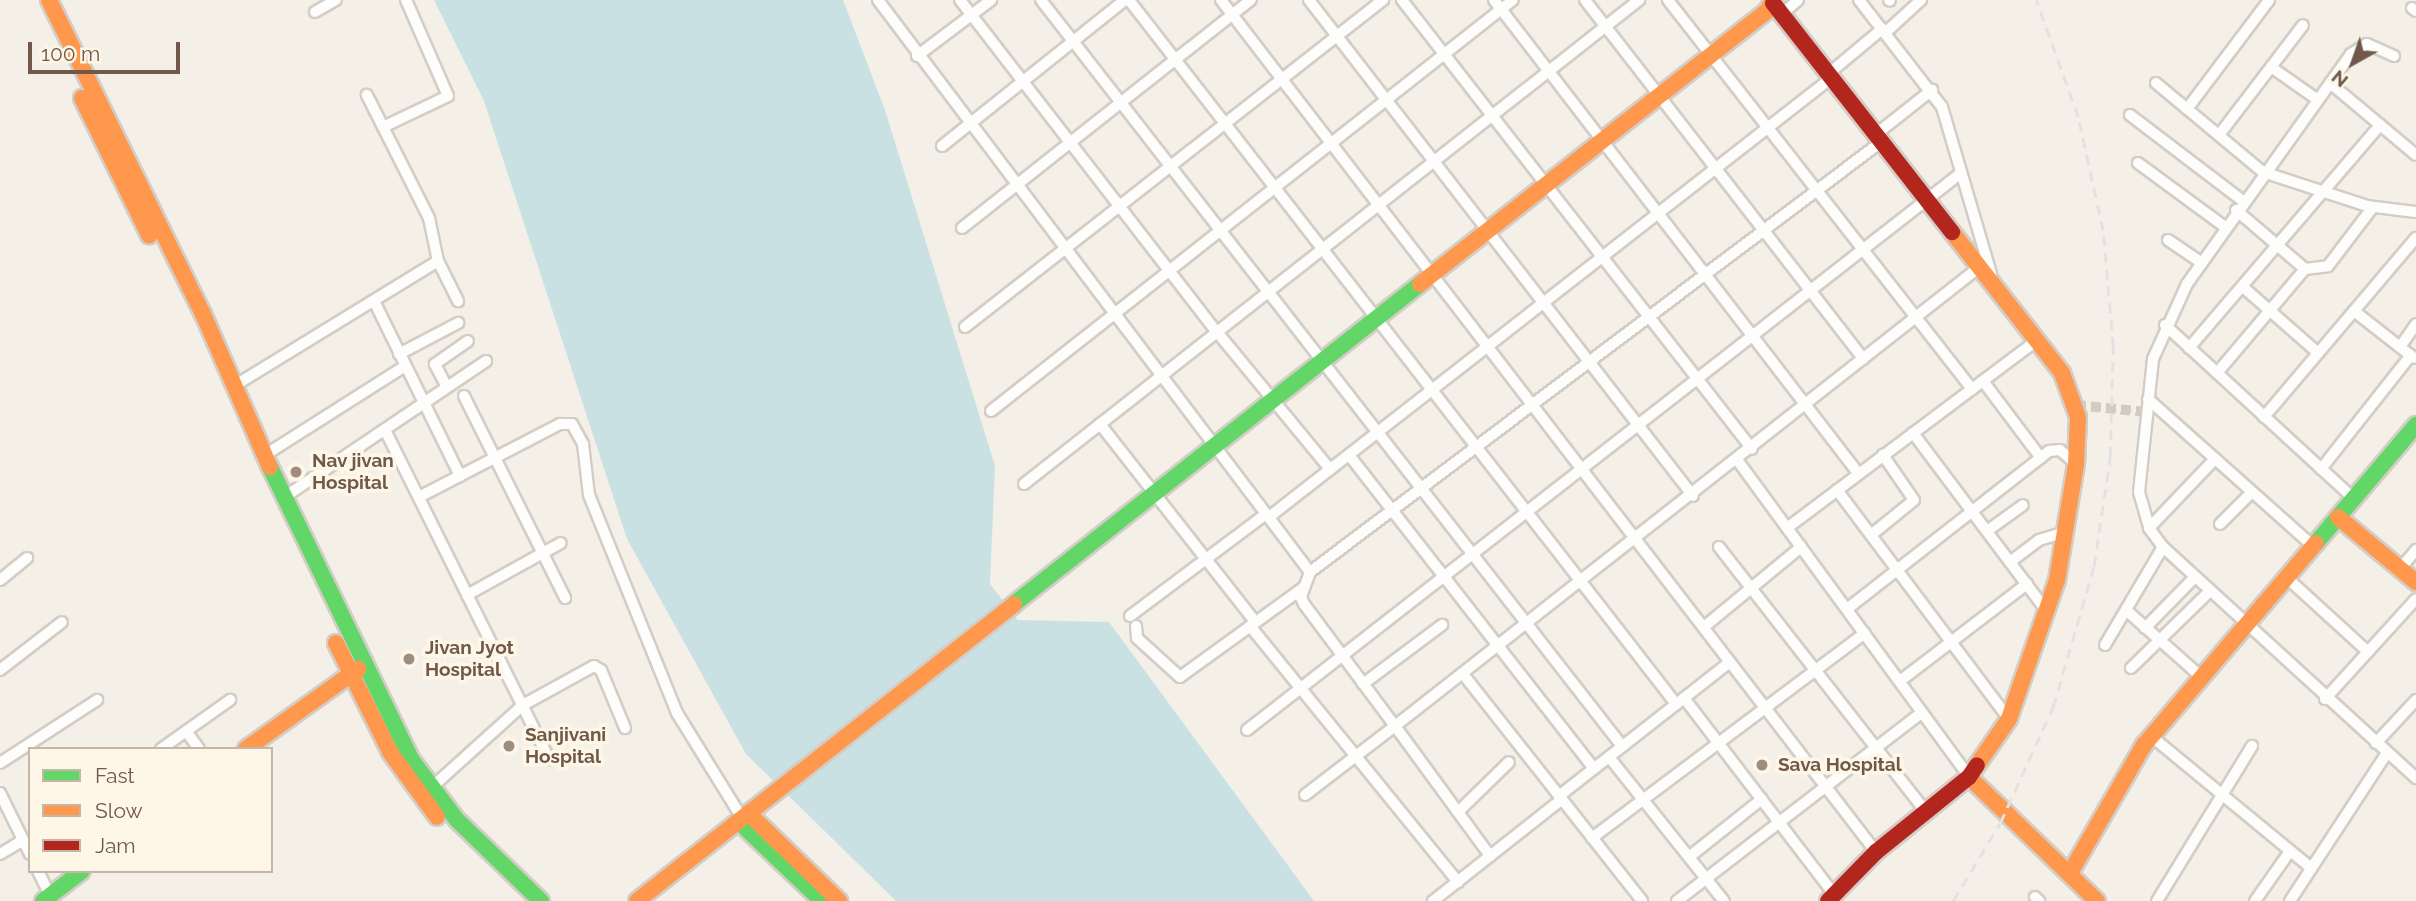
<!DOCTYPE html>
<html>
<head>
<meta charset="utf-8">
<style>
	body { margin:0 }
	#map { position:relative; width:2416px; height:901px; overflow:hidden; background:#f4f0e8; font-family:Raleway,sans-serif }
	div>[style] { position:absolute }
	.water>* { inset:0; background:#cae1e4 }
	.street-tunnel>* { height:10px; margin-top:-5px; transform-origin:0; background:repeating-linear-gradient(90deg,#d3cac0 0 10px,transparent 0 15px) }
	.roads { filter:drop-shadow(2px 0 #d3cdc6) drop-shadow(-2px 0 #d3cdc6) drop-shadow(0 2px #d3cdc6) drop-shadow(0 -2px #d3cdc6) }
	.street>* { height:10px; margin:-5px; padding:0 5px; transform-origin:5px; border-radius:5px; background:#fdfdfc }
	.fast>* { height:16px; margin:-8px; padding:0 8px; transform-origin:8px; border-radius:8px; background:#63d668 }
	.slow>* { height:16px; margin:-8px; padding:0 8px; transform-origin:8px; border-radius:8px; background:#ff974d }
	.jam>* { height:16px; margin:-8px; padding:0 8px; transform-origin:8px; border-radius:8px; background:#b3261e }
	.rail>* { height:2.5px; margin-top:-1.25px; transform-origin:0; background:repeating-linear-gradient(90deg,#e4e1e4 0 10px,transparent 0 17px) }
	.dots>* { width:19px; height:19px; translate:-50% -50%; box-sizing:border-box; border:4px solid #fef6e7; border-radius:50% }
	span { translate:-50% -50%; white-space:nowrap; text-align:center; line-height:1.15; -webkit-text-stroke:7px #fef6e7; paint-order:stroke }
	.poi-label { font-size:19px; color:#70594a; font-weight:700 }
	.left { translate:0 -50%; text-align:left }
	.legend { position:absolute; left:28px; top:747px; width:245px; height:126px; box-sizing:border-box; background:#fef6e7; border:2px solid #c5b7a8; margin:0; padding:9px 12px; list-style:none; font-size:21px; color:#70594a }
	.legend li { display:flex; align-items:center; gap:14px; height:35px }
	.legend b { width:35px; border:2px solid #c5b7a8 }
	.north { position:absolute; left:2318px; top:28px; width:70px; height:70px; -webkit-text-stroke:5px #fef6e7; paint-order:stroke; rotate:220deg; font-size:19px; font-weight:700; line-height:28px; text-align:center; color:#70594a }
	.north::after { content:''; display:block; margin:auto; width:24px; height:32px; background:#70594a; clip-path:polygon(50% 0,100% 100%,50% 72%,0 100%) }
	.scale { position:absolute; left:28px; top:42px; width:152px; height:32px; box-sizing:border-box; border:4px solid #70594a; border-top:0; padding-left:9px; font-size:21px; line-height:24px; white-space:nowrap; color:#70594a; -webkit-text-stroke:5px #fef6e7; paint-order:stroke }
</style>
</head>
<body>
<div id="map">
	<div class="water">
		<i style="clip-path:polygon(434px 0,843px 0,885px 110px,995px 466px,990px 584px,1018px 620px,1109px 622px,1314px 901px,896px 901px,746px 754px,627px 539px,484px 101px)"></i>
	</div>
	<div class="street-tunnel">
		<i style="left:2076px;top:405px;width:70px;rotate:5.7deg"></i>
	</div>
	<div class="roads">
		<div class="street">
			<i style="left:878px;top:0;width:717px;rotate:52.94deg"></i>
			<i style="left:1310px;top:572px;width:27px;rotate:110deg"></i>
			<i style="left:1301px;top:597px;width:8px;rotate:67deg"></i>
			<i style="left:1304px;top:604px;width:152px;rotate:53.3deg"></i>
			<i style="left:1395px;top:726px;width:746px;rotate:-38.14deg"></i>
			<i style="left:960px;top:0;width:420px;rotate:52.3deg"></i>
			<i style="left:1217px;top:332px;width:178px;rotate:50.5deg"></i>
			<i style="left:1041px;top:0;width:946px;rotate:52.09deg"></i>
			<i style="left:1129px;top:0;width:892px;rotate:52.15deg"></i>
			<i style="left:1221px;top:0;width:1075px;rotate:52.45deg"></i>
			<i style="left:1309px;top:0;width:627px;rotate:52.25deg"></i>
			<i style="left:1402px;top:0;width:569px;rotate:52.06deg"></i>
			<i style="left:1494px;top:0;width:597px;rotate:52.42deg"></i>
			<i style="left:1585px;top:0;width:454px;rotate:52.2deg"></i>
			<i style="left:1668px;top:0;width:494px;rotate:52deg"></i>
			<i style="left:1859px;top:0;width:135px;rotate:52.2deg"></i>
			<i style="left:1942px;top:107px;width:174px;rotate:73.6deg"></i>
			<i style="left:1889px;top:0;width:1px;rotate:45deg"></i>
			<i style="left:2412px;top:8px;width:5px;rotate:37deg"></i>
			<i style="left:315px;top:12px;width:24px;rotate:-30deg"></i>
			<i style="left:1782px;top:14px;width:21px;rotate:-41deg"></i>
			<i style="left:1885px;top:33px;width:49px;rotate:-42.5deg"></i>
			<i style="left:917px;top:56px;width:93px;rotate:-37.1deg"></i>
			<i style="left:2394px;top:56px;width:30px;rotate:-156deg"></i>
			<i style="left:2367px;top:44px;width:19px;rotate:148deg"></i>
			<i style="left:2351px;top:54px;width:282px;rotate:125.5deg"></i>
			<i style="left:2187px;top:284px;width:82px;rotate:114.4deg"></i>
			<i style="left:2153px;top:359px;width:134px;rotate:96deg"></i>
			<i style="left:2139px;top:492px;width:37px;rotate:74deg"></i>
			<i style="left:2149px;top:528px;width:24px;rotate:54deg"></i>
			<i style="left:2163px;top:547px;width:343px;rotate:42.4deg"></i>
			<i style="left:2271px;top:67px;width:57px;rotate:35.1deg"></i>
			<i style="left:1827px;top:75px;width:72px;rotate:-39.9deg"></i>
			<i style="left:2156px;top:83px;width:139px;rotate:39.8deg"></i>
			<i style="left:2263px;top:172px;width:109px;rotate:18.1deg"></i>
			<i style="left:2367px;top:206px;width:49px;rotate:7deg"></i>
			<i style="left:2330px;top:83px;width:112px;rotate:39.9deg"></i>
			<i style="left:2187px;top:109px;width:136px;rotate:-53deg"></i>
			<i style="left:2130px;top:115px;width:142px;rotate:37.3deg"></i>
			<i style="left:383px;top:127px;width:72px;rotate:-25.5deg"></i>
			<i style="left:448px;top:96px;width:105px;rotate:-113.6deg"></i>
			<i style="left:1875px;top:135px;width:73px;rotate:-38.3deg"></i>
			<i style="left:2219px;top:135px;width:138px;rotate:-52.6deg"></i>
			<i style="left:942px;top:146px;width:234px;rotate:-38.6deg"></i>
			<i style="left:2138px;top:163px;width:108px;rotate:36.3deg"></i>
			<i style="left:2236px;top:210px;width:91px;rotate:40.5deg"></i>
			<i style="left:962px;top:228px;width:368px;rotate:-38.3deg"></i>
			<i style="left:2168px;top:240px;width:41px;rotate:34.1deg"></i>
			<i style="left:438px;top:261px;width:45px;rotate:63.4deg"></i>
			<i style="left:2243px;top:287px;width:100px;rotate:41.3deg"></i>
			<i style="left:374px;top:301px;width:195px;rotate:63.8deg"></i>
			<i style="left:2354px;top:311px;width:76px;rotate:38.1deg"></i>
			<i style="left:2165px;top:325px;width:255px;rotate:42.6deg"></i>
			<i style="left:965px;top:327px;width:531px;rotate:-38.04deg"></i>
			<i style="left:2400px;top:347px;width:28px;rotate:-55deg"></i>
			<i style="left:2189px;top:348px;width:294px;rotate:-49.4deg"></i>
			<i style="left:399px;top:354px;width:67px;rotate:-27.7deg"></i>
			<i style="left:2217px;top:373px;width:136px;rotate:-49.8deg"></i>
			<i style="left:2305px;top:269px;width:23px;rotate:-7deg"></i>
			<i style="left:2328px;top:266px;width:74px;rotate:-52.7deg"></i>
			<i style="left:1983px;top:381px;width:96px;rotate:53deg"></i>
			<i style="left:234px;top:386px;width:239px;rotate:-31.5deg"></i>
			<i style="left:438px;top:261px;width:44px;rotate:-101.8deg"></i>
			<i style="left:429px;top:218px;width:138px;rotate:-116.8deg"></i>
			<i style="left:447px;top:387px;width:26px;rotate:-118deg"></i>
			<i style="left:435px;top:364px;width:40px;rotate:-34.9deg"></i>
			<i style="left:464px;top:396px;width:226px;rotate:63.4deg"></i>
			<i style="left:2148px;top:399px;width:221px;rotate:41.7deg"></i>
			<i style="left:991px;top:411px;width:664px;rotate:-38.22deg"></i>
			<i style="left:2264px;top:417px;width:235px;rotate:-49.7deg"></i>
			<i style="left:1100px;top:424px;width:251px;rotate:51.9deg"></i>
			<i style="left:385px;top:430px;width:368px;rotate:63.5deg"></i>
			<i style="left:1913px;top:433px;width:221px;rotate:53.1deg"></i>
			<i style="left:265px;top:455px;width:166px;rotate:-32.4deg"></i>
			<i style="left:1349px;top:455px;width:398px;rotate:52deg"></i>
			<i style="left:1738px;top:461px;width:391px;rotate:53.8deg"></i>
			<i style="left:2321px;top:469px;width:145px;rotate:-51.7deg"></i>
			<i style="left:1024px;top:484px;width:783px;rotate:-38.2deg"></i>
			<i style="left:1837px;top:490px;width:286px;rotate:53.1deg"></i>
			<i style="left:419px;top:497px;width:159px;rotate:-27.4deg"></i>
			<i style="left:560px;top:424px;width:12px"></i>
			<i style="left:572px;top:424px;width:23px;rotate:61deg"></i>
			<i style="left:583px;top:444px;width:51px;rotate:83.3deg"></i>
			<i style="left:589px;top:495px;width:235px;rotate:68deg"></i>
			<i style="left:677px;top:713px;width:123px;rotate:58.2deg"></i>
			<i style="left:283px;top:498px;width:245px;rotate:-34deg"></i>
			<i style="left:1269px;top:517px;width:712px;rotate:-37.98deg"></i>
			<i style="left:2220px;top:524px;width:45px;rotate:-45deg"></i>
			<i style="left:1787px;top:528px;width:313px;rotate:-36.9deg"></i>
			<i style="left:2149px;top:528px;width:95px;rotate:-46.3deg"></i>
			<i style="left:1987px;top:531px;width:44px;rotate:-35.8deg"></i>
			<i style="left:1871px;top:535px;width:55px;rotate:-39.1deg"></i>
			<i style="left:1914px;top:500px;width:55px;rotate:-124.6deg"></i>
			<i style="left:1719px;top:547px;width:338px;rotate:52deg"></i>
			<i style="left:2010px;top:562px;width:36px;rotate:-37deg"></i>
			<i style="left:2039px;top:540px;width:27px;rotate:-17deg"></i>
			<i style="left:2400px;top:569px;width:25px;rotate:-50deg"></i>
			<i style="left:1310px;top:572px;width:715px;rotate:-36.98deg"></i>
			<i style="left:2286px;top:577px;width:111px;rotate:42.4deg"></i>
			<i style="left:0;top:580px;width:35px;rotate:-39deg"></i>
			<i style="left:467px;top:595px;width:107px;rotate:-29deg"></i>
			<i style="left:1847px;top:609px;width:256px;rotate:-38deg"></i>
			<i style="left:2049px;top:451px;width:11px;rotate:-5deg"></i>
			<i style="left:2060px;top:450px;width:21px;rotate:41deg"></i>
			<i style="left:2126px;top:610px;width:99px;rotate:41.7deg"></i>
			<i style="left:1130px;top:616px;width:170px;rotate:-36.9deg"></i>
			<i style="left:1136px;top:626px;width:12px;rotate:85deg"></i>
			<i style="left:1137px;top:638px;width:58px;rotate:42.2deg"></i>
			<i style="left:1180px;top:677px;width:152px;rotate:-35.9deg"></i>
			<i style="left:1250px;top:626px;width:330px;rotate:50.9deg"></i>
			<i style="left:1704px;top:627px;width:126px;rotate:-39.5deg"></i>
			<i style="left:2145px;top:628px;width:70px;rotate:-45.6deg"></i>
			<i style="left:2105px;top:645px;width:114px;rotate:-59.4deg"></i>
			<i style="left:2131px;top:668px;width:109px;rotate:-44.3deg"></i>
			<i style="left:0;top:670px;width:78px;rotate:-37.7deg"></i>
			<i style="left:1463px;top:674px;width:289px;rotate:51.7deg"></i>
			<i style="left:1900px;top:681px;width:160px;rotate:-37.4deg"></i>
			<i style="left:1363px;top:684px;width:99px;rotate:-36.8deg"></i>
			<i style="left:1684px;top:698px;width:247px;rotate:52.6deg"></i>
			<i style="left:2325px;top:699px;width:135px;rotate:-47.7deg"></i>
			<i style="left:1247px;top:730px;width:906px;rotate:-37.96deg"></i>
			<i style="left:186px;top:731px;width:22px;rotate:54deg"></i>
			<i style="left:2151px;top:736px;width:207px;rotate:39.5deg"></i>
			<i style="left:2376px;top:743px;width:59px;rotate:-47.1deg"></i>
			<i style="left:161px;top:749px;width:85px;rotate:-35.4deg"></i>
			<i style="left:1609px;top:757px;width:184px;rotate:51.4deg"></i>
			<i style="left:0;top:763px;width:116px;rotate:-33deg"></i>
			<i style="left:431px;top:788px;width:124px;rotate:-42.1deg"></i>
			<i style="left:523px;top:705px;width:81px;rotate:-28.8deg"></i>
			<i style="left:594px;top:666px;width:8px;rotate:30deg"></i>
			<i style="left:601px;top:670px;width:63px;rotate:67.5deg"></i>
			<i style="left:0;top:793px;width:68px;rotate:63.8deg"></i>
			<i style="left:1305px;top:795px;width:113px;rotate:-37.5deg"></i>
			<i style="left:1395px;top:726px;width:161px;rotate:53.8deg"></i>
			<i style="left:1559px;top:796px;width:217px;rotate:-38.1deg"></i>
			<i style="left:1458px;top:812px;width:71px;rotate:-44.4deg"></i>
			<i style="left:1592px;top:838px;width:341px;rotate:-36.9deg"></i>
			<i style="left:0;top:854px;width:27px;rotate:-31deg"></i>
			<i style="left:1689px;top:857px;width:93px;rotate:-38.5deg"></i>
			<i style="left:38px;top:871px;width:28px;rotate:64deg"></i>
			<i style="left:2035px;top:897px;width:6px;rotate:45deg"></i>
			<i style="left:1433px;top:901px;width:164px;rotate:-38.3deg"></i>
			<i style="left:1677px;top:901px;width:309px;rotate:-37.6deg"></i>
			<i style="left:2157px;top:901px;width:182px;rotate:-58.5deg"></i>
			<i style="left:2255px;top:901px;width:61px;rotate:-55deg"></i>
			<i style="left:2290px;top:901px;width:177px;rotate:-56.8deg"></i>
		</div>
		<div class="fast">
			<i style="left:270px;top:467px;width:324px;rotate:64.2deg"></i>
			<i style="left:411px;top:759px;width:76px;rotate:53deg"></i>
			<i style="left:457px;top:820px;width:117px;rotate:44deg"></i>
			<i style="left:2316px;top:543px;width:155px;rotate:-49.7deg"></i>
			<i style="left:1014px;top:604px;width:517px;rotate:-38.24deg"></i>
			<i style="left:738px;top:821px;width:116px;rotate:43.6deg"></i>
			<i style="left:43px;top:901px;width:49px;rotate:-37.6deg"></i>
		</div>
		<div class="slow">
			<i style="left:49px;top:0;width:350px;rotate:63.9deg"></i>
			<i style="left:203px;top:314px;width:167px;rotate:66.4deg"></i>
			<i style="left:82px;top:98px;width:153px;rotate:63.9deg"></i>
			<i style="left:1952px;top:232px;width:179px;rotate:52deg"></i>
			<i style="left:2062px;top:373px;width:47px;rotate:70deg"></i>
			<i style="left:2078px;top:417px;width:47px;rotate:92.4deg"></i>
			<i style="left:2076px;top:464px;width:118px;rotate:99.3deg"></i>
			<i style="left:2057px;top:580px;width:147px;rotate:109.1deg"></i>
			<i style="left:2009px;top:719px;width:56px;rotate:124.8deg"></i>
			<i style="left:1420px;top:284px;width:443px;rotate:-38.2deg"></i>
			<i style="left:1768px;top:10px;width:11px;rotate:-63deg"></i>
			<i style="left:2338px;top:517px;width:102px;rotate:39.8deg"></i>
			<i style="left:336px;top:643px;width:122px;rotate:63.6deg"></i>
			<i style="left:390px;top:752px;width:80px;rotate:54.1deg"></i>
			<i style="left:246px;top:749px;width:138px;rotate:-35.5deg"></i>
			<i style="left:1969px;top:777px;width:178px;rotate:44.1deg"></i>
			<i style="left:748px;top:813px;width:127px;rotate:44deg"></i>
			<i style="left:2070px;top:873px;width:148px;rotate:-60deg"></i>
			<i style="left:2144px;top:745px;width:265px;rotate:-49.6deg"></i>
			<i style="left:637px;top:901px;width:480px;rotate:-38.2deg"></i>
		</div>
		<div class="jam">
			<i style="left:1773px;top:3px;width:291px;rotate:52deg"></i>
			<i style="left:1828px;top:901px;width:69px;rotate:-45.6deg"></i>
			<i style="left:1876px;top:852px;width:119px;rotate:-38.9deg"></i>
			<i style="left:1969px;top:777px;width:14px;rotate:-56deg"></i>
		</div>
	</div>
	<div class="rail">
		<i style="left:1953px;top:901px;width:91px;rotate:-58.9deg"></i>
		<i style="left:2000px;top:823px;width:128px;rotate:-65.4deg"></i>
		<i style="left:2053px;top:707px;width:147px;rotate:-73.8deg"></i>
		<i style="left:2094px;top:566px;width:110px;rotate:-81.6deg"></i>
		<i style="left:2110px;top:457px;width:110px;rotate:-88.4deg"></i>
		<i style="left:2113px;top:347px;width:116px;rotate:-94.9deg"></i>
		<i style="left:2103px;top:231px;width:117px;rotate:-102.4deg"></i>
		<i style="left:2078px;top:117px;width:124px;rotate:-109.7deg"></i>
	</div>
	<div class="dots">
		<i style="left:296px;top:472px;background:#9e8e81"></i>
		<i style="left:409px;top:659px;background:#9e8e81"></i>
		<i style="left:509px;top:746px;background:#9e8e81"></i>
		<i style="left:1762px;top:765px;background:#9e8e81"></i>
	</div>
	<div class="poi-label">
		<span class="left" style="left:312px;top:472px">Nav jivan<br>Hospital</span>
		<span class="left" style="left:425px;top:659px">Jivan Jyot<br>Hospital</span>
		<span class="left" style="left:525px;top:746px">Sanjivani<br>Hospital</span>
		<span class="left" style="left:1778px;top:765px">Sava Hospital</span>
	</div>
	<ul class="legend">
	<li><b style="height:9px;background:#63d668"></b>Fast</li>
	<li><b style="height:9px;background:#ff974d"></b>Slow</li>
	<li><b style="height:9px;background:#b3261e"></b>Jam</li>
	</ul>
	<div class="north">N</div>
	<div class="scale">100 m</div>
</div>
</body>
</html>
